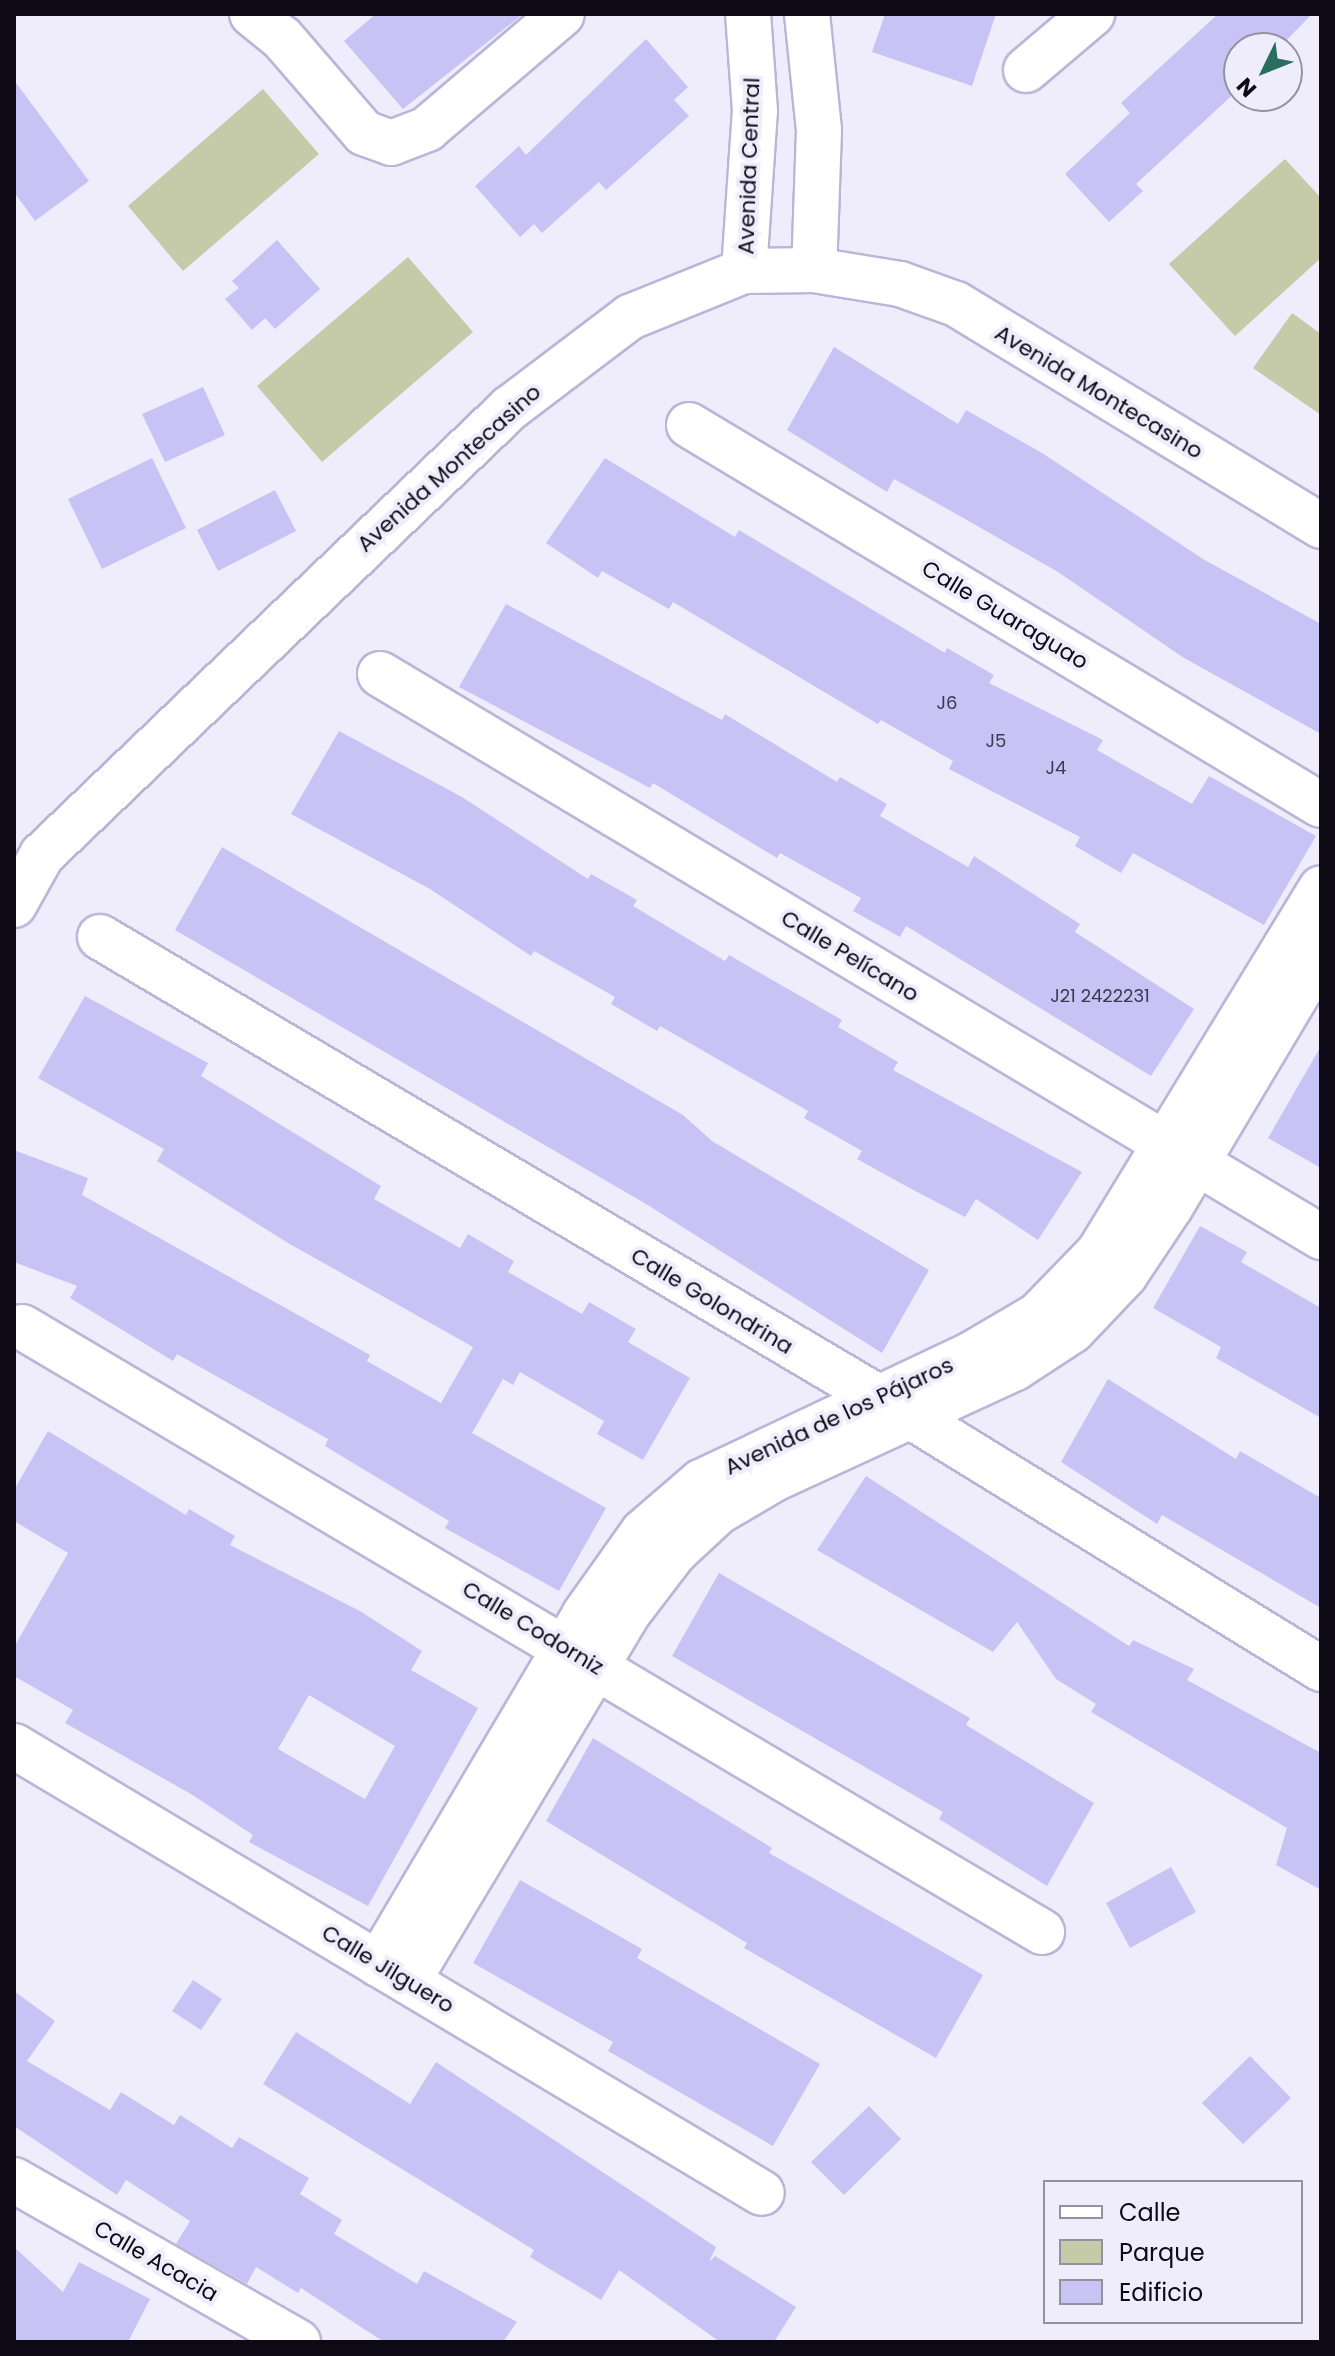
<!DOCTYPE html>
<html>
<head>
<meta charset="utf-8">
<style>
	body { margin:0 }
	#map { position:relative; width:1335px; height:2356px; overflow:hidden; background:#efedfc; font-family:Poppins,sans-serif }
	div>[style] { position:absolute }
	.green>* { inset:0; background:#c5caa9 }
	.building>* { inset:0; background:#c8c3f5 }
	.roads { filter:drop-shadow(2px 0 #bbb5d8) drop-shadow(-2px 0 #bbb5d8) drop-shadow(0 2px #bbb5d8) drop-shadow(0 -2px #bbb5d8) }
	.minor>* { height:44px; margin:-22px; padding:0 22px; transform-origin:22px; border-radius:22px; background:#fff }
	span { translate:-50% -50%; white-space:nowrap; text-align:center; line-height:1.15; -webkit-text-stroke:8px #efedfc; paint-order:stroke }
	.number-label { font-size:18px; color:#3c384e }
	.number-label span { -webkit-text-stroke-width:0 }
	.street-label { font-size:22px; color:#0d0a16 }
	.frame { position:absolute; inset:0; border:16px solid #0d0a16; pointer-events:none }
	.legend { position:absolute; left:1043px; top:2180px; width:260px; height:144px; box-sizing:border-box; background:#efedfc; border:2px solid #9592a0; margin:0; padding:10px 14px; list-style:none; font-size:24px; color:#0d0a16 }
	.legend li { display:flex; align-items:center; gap:16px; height:40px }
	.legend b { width:40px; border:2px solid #9592a0 }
	.north { position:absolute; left:1223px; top:32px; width:80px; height:80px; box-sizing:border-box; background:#efedfc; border:2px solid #9592a0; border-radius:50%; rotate:227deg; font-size:22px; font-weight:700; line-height:32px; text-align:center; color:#0d0a16 }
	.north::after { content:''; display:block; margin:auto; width:28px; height:36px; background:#2a6e60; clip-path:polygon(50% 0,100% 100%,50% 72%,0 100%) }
</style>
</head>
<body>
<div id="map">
	<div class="green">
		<i style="clip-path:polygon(263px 89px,319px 154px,183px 271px,128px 206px)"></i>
		<i style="clip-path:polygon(1285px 159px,1321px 198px,1321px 258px,1235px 336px,1169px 264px)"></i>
		<i style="clip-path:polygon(408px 257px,473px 332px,322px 462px,257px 386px)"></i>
		<i style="clip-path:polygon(1292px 313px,1321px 334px,1321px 415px,1253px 368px)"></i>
	</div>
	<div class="building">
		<i style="clip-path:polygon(376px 14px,523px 14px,403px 109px,344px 41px)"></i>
		<i style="clip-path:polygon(885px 14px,996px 14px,972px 86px,872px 52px)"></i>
		<i style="clip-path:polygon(1218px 14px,1312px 14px,1279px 48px,1239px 48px,1239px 89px,1136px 184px,1143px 191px,1109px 222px,1065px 174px,1130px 113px,1121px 103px)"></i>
		<i style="clip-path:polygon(646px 39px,688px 87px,674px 100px,689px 116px,606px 190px,599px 182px,542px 233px,534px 224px,520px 237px,475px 186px,519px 146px,526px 155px)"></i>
		<i style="clip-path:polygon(14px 80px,89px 181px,35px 221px,14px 192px)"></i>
		<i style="clip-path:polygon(277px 240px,320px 289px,275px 329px,265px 318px,252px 330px,225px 299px,239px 288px,232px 281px)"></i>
		<i style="clip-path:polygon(834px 347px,958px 424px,966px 410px,1042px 453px,1203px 559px,1321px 624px,1321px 734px,1184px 658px,1058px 572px,965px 519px,894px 479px,887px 492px,787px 430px)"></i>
		<i style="clip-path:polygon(203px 387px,225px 435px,165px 462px,142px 414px)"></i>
		<i style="clip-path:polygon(152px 458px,186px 528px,102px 569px,68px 499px)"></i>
		<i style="clip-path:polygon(605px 458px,735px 537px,739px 530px,945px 653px,947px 648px,994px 675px,989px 683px,1103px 740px,1097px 750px,1192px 804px,1209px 776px,1316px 836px,1264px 925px,1133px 853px,1121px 873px,1075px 846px,1080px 837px,949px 769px,953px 761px,881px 720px,878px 724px,673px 602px,669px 609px,602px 571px,598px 578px,546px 543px)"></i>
		<i style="clip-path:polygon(275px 490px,296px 531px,218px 571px,197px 530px)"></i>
		<i style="clip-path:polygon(506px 604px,722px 720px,725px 714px,837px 782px,840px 777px,887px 804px,880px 816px,968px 867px,974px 856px,1080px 924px,1075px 932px,1194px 1009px,1151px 1076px,906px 926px,900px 937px,853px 911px,861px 898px,780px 853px,777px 858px,653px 783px,650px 788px,459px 687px)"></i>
		<i style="clip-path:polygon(339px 731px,462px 797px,588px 879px,591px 874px,637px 900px,633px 906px,725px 961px,729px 955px,842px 1020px,838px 1027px,898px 1062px,893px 1070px,1082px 1172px,1038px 1240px,976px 1199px,965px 1217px,904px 1185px,857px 1159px,862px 1151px,804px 1118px,808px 1111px,660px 1026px,657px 1031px,611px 1004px,615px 997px,534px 951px,531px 956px,430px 889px,291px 814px)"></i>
		<i style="clip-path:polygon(222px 847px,683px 1115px,712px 1141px,929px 1270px,882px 1353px,646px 1204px,175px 930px)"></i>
		<i style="clip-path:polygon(85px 996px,208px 1063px,201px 1076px,381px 1186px,374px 1199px,460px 1248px,468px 1234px,514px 1261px,508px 1272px,582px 1314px,589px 1302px,636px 1329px,628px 1342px,690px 1378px,643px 1460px,597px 1434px,604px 1421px,520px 1372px,513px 1385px,503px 1379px,472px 1433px,606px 1508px,559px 1591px,445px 1528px,449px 1521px,325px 1446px,328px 1439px,177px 1354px,173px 1361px,70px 1298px,77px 1286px,14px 1262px,14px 1150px,88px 1178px,82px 1195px,370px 1355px,367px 1361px,441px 1403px,473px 1347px,288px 1243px,157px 1161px,164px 1149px,38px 1078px)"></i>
		<i style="clip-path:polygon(1321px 1046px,1321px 1168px,1268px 1138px)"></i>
		<i style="clip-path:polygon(1200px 1226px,1247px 1252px,1241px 1262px,1321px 1308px,1321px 1418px,1216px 1358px,1221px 1347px,1153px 1308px)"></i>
		<i style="clip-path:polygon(1108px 1379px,1236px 1459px,1240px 1451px,1321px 1498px,1321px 1608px,1162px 1515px,1157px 1524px,1061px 1462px)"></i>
		<i style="clip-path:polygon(evenodd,48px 1431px,186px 1515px,189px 1509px,235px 1536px,230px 1545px,360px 1611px,422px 1651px,411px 1670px,478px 1708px,368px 1906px,249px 1842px,253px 1835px,191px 1794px,65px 1723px,73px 1710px,14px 1676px,14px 1647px,68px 1553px,14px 1521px,14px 1490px,48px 1431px,309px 1695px,395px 1746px,365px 1799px,278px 1749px,309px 1695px)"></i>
		<i style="clip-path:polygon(866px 1476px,1129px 1646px,1133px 1640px,1194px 1669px,1187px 1680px,1321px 1753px,1321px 1890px,1276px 1865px,1287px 1828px,1091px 1712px,1096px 1704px,1056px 1679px,1017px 1622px,993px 1652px,817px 1550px)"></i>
		<i style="clip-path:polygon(719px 1573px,970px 1718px,966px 1725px,1094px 1803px,1047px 1886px,939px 1819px,943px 1812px,672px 1656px)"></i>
		<i style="clip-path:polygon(593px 1738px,772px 1848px,769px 1853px,983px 1975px,936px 2058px,744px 1948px,747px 1943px,546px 1821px)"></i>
		<i style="clip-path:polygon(1171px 1867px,1196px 1912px,1130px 1948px,1106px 1903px)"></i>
		<i style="clip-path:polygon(520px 1880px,642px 1949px,637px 1958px,820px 2064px,773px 2146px,608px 2051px,613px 2042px,473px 1963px)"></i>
		<i style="clip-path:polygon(193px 1980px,222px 1999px,201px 2030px,172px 2011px)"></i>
		<i style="clip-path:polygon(14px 1991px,55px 2021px,27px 2061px,110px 2110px,121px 2092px,174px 2125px,180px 2115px,232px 2148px,239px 2137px,309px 2178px,300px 2194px,342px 2220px,334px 2234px,417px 2284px,424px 2271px,517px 2322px,503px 2342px,384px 2342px,301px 2288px,298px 2293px,256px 2267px,247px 2284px,176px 2244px,190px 2221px,126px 2180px,117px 2195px,14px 2126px)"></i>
		<i style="clip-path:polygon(296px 2032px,410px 2104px,436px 2062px,716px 2247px,709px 2262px,715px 2256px,796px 2307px,774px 2342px,720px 2342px,619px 2270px,601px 2300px,530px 2257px,534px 2250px,263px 2084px)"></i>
		<i style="clip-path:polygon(1250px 2056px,1291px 2098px,1243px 2144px,1202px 2103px)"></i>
		<i style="clip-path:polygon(869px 2106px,901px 2139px,844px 2195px,811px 2162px)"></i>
		<i style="clip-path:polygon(14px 2247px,63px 2292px,79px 2262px,150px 2299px,128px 2342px,14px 2342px)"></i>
	</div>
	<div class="roads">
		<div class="minor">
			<i style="left:252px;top:14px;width:38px;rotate:39deg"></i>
			<i style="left:282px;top:38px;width:125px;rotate:49.2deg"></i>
			<i style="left:364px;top:133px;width:29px;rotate:20deg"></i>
			<i style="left:391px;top:143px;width:39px;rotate:-21deg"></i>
			<i style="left:427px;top:129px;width:177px;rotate:-40.4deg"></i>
			<i style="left:807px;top:14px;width:117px;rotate:84.1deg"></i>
			<i style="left:819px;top:130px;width:140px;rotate:92deg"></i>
			<i style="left:1026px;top:70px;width:87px;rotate:-40.3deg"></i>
			<i style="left:744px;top:271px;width:160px;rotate:-86.1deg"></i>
			<i style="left:755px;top:111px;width:97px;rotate:-94.1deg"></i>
			<i style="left:689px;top:425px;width:737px;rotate:31.02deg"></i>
			<i style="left:380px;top:674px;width:1097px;rotate:30.89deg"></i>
			<i style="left:14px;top:905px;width:57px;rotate:-60.8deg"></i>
			<i style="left:42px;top:855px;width:647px;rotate:-43.69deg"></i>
			<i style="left:510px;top:408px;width:151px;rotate:-37.2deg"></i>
			<i style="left:630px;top:317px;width:123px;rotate:-22deg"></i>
			<i style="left:744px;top:271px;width:70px;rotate:-0.8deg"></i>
			<i style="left:814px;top:270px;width:87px;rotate:9.2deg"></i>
			<i style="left:900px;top:284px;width:59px;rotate:19.7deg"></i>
			<i style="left:956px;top:304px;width:427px;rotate:31.3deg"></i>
			<i style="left:100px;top:937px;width:941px;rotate:30.6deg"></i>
			<i style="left:910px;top:1416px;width:483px;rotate:31.6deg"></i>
			<i style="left:22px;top:1327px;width:1186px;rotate:30.67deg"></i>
			<i style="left:14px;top:1746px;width:871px;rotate:30.86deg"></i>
			<i style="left:378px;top:1964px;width:405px;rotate:-59.4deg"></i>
			<i style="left:584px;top:1615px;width:102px;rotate:-54.6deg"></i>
			<i style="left:643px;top:1532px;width:77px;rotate:-40.8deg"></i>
			<i style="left:701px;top:1482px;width:297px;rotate:-25.3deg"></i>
			<i style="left:970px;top:1355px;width:79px;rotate:-30.5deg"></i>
			<i style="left:1038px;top:1315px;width:88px;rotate:-45.9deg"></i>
			<i style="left:1099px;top:1252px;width:426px;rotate:-58.6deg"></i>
			<i style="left:408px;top:1981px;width:430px;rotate:-59.1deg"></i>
			<i style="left:629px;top:1612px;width:74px;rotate:-52.7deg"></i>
			<i style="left:674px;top:1553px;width:60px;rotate:-43deg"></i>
			<i style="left:718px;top:1512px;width:65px;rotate:-30.5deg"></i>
			<i style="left:774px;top:1479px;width:265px;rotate:-24.7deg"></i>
			<i style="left:1015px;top:1368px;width:69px;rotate:-33.2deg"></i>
			<i style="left:1073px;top:1330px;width:76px;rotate:-46.6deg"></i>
			<i style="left:1125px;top:1275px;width:83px;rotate:-56.3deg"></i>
			<i style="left:1171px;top:1206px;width:293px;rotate:-59.2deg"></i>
			<i style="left:14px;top:2180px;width:327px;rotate:29.7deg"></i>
		</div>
	</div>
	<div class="number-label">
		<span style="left:947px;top:703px">J6</span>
		<span style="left:996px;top:741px">J5</span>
		<span style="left:1056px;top:768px">J4</span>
		<span style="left:1100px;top:996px">J21 2422231</span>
	</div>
	<div class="street-label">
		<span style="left:749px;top:166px;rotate:-88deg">Avenida Central</span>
		<span style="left:1099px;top:392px;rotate:31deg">Avenida Montecasino</span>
		<span style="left:449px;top:468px;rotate:-42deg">Avenida Montecasino</span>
		<span style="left:1005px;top:615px;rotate:31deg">Calle Guaraguao</span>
		<span style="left:850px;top:956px;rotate:31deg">Calle Pelícano</span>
		<span style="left:712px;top:1301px;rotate:31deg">Calle Golondrina</span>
		<span style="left:839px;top:1416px;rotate:-25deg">Avenida de los Pájaros</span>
		<span style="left:533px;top:1628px;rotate:31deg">Calle Codorniz</span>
		<span style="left:388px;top:1969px;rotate:31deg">Calle Jilguero</span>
		<span style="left:156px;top:2261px;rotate:30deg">Calle Acacia</span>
	</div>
	<div class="frame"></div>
	<ul class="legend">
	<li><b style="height:10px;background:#fff"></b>Calle</li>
	<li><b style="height:22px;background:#c5caa9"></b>Parque</li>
	<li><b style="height:22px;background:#c8c3f5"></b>Edificio</li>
	</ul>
	<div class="north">N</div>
</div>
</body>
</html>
